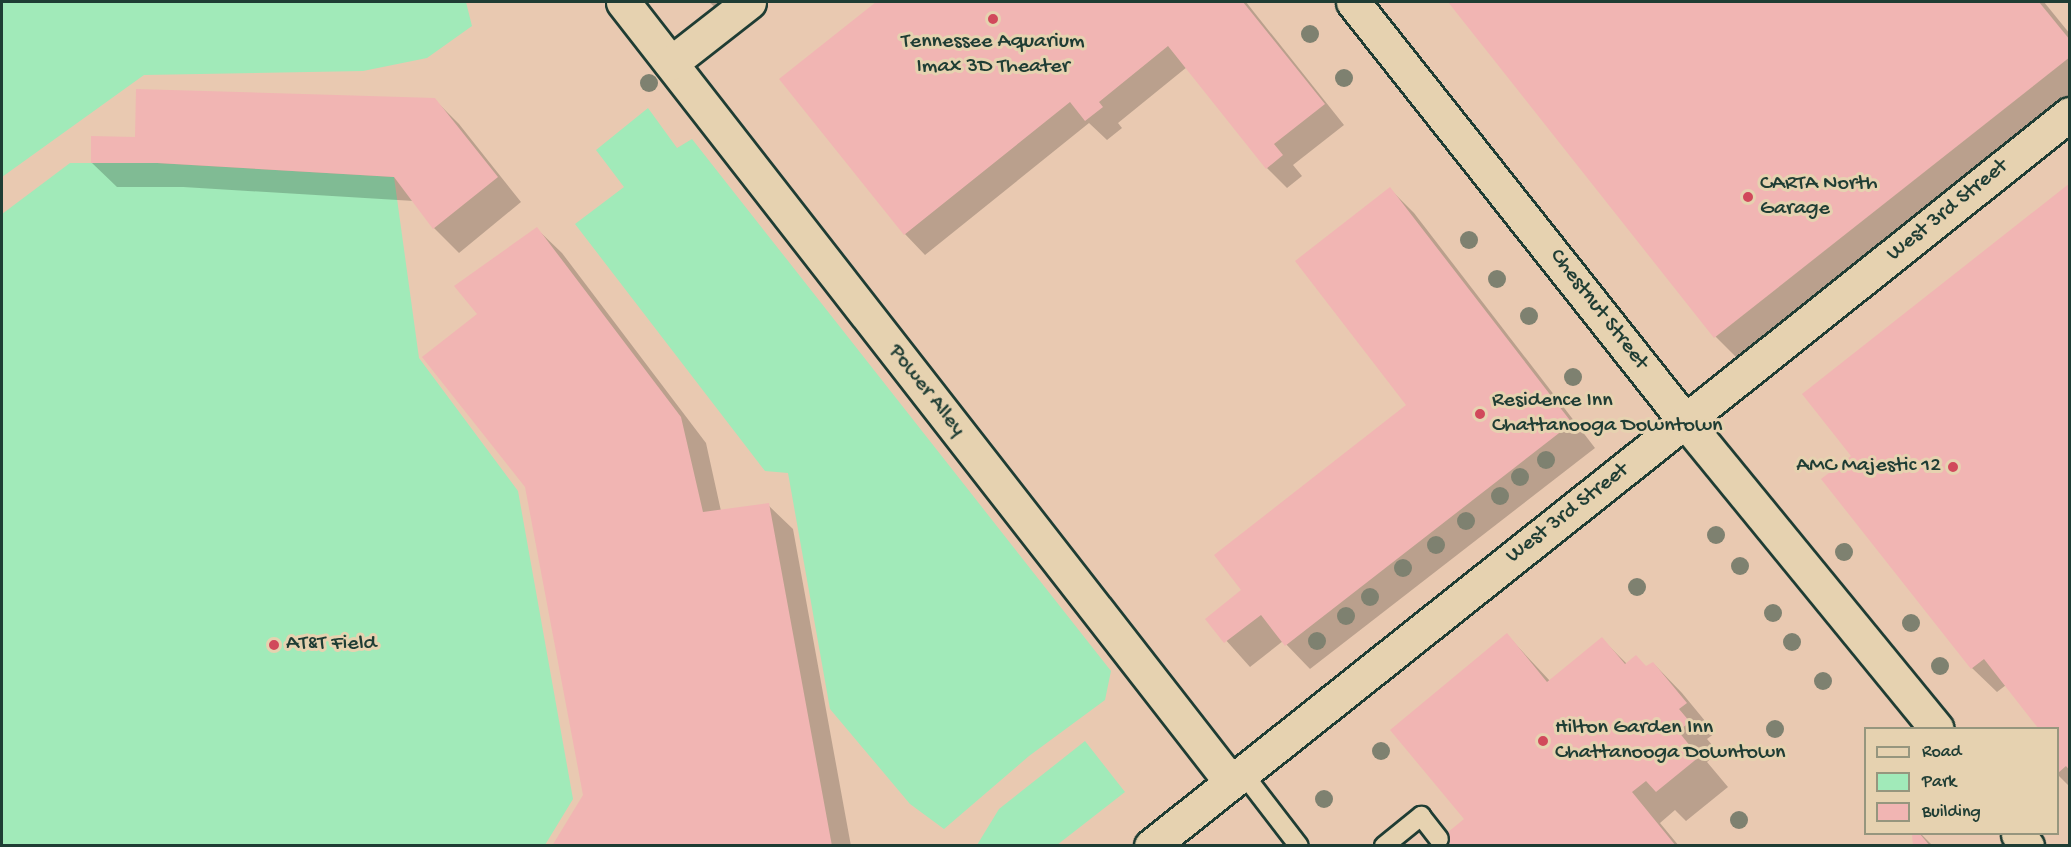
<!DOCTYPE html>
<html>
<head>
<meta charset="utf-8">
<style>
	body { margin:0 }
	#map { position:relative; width:2071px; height:847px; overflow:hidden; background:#e9c9b1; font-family:"Gochi Hand",sans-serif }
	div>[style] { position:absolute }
	.green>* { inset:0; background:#a1eab9 }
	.shadow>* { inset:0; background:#0003 }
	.building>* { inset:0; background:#f1b5b3 }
	.roads { filter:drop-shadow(2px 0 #1f3d34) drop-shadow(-2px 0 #1f3d34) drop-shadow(0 2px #1f3d34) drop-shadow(0 -2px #1f3d34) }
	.service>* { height:18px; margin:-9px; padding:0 9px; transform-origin:9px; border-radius:9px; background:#e6d2b0 }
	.minor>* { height:33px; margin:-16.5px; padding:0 16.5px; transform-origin:16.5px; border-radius:16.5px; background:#e6d2b0 }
	.tertiary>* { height:33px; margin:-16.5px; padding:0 16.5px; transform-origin:16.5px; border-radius:16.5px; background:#e6d2b0 }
	.trees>* { width:18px; height:18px; margin:-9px; border-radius:50%; background:#7e8170 }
	.dots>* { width:16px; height:16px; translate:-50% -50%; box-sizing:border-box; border:3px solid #e6d2b0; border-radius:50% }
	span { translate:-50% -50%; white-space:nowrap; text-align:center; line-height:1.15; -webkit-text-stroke:6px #e6d2b0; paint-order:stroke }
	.poi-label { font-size:22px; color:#1f3d34 }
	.left { translate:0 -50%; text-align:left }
	.right { translate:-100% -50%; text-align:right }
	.street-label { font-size:22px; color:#1f3d34 }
	.frame { position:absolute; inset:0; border:3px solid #1f3d34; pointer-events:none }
	.legend { position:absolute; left:1864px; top:727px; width:195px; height:108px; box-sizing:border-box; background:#e6d2b0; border:2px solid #96967e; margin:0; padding:8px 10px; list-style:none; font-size:18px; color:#1f3d34 }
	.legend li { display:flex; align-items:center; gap:12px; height:30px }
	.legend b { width:30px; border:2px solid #96967e }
</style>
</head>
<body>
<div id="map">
	<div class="green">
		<i style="clip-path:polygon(2px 2px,466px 2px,472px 26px,427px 58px,363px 71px,144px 75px,2px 177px)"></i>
		<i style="clip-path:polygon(648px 108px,677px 148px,692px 139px,1111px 671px,1105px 700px,1029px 756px,944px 829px,910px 804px,830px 709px,788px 473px,765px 471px,575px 224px,624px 187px,596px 150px)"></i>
		<i style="clip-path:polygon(70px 163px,157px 163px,394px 177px,419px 358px,518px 491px,573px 799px,545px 845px,2px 845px,2px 214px)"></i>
		<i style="clip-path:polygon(1085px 741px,1125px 792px,1057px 845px,977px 845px,999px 809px)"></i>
	</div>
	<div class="shadow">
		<i style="clip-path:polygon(709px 2px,727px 2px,717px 9px)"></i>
		<i style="clip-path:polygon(879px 2px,1246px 2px,1344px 125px,1293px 165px,1302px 176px,1287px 188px,1267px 168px,1187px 67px,1118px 123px,1122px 128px,1107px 140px,1089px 123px,925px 255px,905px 234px,781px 79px)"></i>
		<i style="clip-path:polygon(1450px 2px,2044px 2px,2070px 34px,2070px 110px,1745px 366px,1716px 337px)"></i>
		<i style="clip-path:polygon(434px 99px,459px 124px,521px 202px,459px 253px,434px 228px,414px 201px,183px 187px,117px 187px,92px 163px,137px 138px)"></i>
		<i style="clip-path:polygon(2070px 185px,2070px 787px,2058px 775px,2058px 728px,2040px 728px,2006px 685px,1997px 692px,1972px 668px,1853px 456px)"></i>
		<i style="clip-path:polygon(1390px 189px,1414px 213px,1595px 448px,1310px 669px,1283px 641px,1250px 667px,1207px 619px,1243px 591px,1408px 405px)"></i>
		<i style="clip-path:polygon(537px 229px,562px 253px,706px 443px,721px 511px,768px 505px,793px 529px,851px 846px,554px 846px,585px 796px,526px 486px,479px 314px)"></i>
		<i style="clip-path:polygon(1507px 635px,1550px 681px,1602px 639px,1627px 664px,1647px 668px,1653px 663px,1682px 693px,1715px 733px,1707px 739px,1718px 752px,1707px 762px,1728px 787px,1686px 821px,1675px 810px,1660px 823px,1679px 846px,1433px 846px,1466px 819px)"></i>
		<i style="clip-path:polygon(1914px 834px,1921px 834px,1933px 846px,1915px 846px)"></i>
	</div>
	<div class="building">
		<i style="clip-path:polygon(876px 2px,1243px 2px,1325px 104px,1274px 144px,1283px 155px,1266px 169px,1168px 46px,1099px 102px,1103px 107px,1085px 121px,1070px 102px,904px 235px,779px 79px)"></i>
		<i style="clip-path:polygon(1448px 2px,2039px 2px,2070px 40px,2070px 57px,1714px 338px)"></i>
		<i style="clip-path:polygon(136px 89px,435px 98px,498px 177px,433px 229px,394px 177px,157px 163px,91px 163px,91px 136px,135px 137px)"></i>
		<i style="clip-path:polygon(2070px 183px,2070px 771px,2066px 766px,2058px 773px,2058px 728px,2038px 728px,1984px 659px,1971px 669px,1821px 479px,1851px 456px,1802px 394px)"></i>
		<i style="clip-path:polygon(1390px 187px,1572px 423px,1285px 646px,1261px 615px,1224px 643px,1205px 619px,1241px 590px,1214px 555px,1406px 405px,1295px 261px)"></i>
		<i style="clip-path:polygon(537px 227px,681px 417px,703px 512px,769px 503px,832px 846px,552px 846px,583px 795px,525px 487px,422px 357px,477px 314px,454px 286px)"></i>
		<i style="clip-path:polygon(1507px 633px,1547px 682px,1602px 637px,1625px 664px,1636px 655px,1646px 666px,1653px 662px,1687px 703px,1679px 709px,1690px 722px,1678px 731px,1699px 757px,1656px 792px,1646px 781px,1632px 792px,1676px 846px,1431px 846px,1464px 819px,1390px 730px)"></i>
		<i style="clip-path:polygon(1912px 834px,1920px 834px,1930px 846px,1913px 846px)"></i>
	</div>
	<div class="roads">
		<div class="service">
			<i style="left:1242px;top:772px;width:93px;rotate:52.4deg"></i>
			<i style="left:1384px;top:846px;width:48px;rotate:-39deg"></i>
			<i style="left:1421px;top:816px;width:29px;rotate:52deg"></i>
		</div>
		<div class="minor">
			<i style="left:623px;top:2px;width:988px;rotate:52.07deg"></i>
			<i style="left:671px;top:63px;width:99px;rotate:-38deg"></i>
			<i style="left:1151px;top:846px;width:682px;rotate:-38.52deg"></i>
		</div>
		<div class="tertiary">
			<i style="left:1353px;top:2px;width:535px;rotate:51.61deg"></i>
			<i style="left:1685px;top:421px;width:397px;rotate:50.7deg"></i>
			<i style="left:1685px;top:421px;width:492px;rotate:-38.6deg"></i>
			<i style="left:2018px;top:834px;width:15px;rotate:53deg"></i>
		</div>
	</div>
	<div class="trees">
		<i style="left:1310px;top:34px"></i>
		<i style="left:1344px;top:78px"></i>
		<i style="left:649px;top:83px"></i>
		<i style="left:1469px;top:240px"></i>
		<i style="left:1497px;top:279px"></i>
		<i style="left:1529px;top:316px"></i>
		<i style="left:1573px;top:377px"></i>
		<i style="left:1546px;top:460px"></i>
		<i style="left:1520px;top:477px"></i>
		<i style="left:1500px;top:496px"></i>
		<i style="left:1466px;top:521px"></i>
		<i style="left:1716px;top:535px"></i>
		<i style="left:1436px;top:545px"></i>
		<i style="left:1844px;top:552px"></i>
		<i style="left:1740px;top:566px"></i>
		<i style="left:1403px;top:568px"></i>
		<i style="left:1637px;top:587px"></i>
		<i style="left:1370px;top:597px"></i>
		<i style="left:1773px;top:613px"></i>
		<i style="left:1346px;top:616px"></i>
		<i style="left:1911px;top:623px"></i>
		<i style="left:1317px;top:641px"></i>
		<i style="left:1792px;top:642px"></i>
		<i style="left:1940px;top:666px"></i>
		<i style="left:1823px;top:681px"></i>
		<i style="left:1775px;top:729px"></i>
		<i style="left:1381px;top:751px"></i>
		<i style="left:1324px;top:799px"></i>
		<i style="left:1739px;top:820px"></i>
	</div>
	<div class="dots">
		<i style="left:993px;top:19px;background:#d1495b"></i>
		<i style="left:1748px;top:197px;background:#d1495b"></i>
		<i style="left:1480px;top:414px;background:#d1495b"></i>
		<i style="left:1953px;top:467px;background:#d1495b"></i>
		<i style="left:274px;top:645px;background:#d1495b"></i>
		<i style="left:1543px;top:741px;background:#d1495b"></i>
	</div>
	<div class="poi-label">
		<span style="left:993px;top:55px">Tennessee Aquarium<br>Imax 3D Theater</span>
		<span class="left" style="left:1760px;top:197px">CARTA North<br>Garage</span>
		<span class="left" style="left:1492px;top:414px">Residence Inn<br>Chattanooga Downtown</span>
		<span class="right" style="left:1941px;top:467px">AMC Majestic 12</span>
		<span class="left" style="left:286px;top:645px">AT&amp;T Field</span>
		<span class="left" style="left:1555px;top:741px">Hilton Garden Inn<br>Chattanooga Downtown</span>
	</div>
	<div class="street-label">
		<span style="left:1948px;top:211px;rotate:-39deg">West 3rd Street</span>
		<span style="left:1598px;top:310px;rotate:52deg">Chestnut Street</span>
		<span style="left:926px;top:391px;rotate:52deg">Power Alley</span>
		<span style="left:1568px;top:514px;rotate:-38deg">West 3rd Street</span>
	</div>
	<div class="frame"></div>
	<ul class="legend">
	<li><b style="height:8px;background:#e6d2b0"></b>Road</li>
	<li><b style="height:16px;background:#a1eab9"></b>Park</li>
	<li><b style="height:16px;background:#f1b5b3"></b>Building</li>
	</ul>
</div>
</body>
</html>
